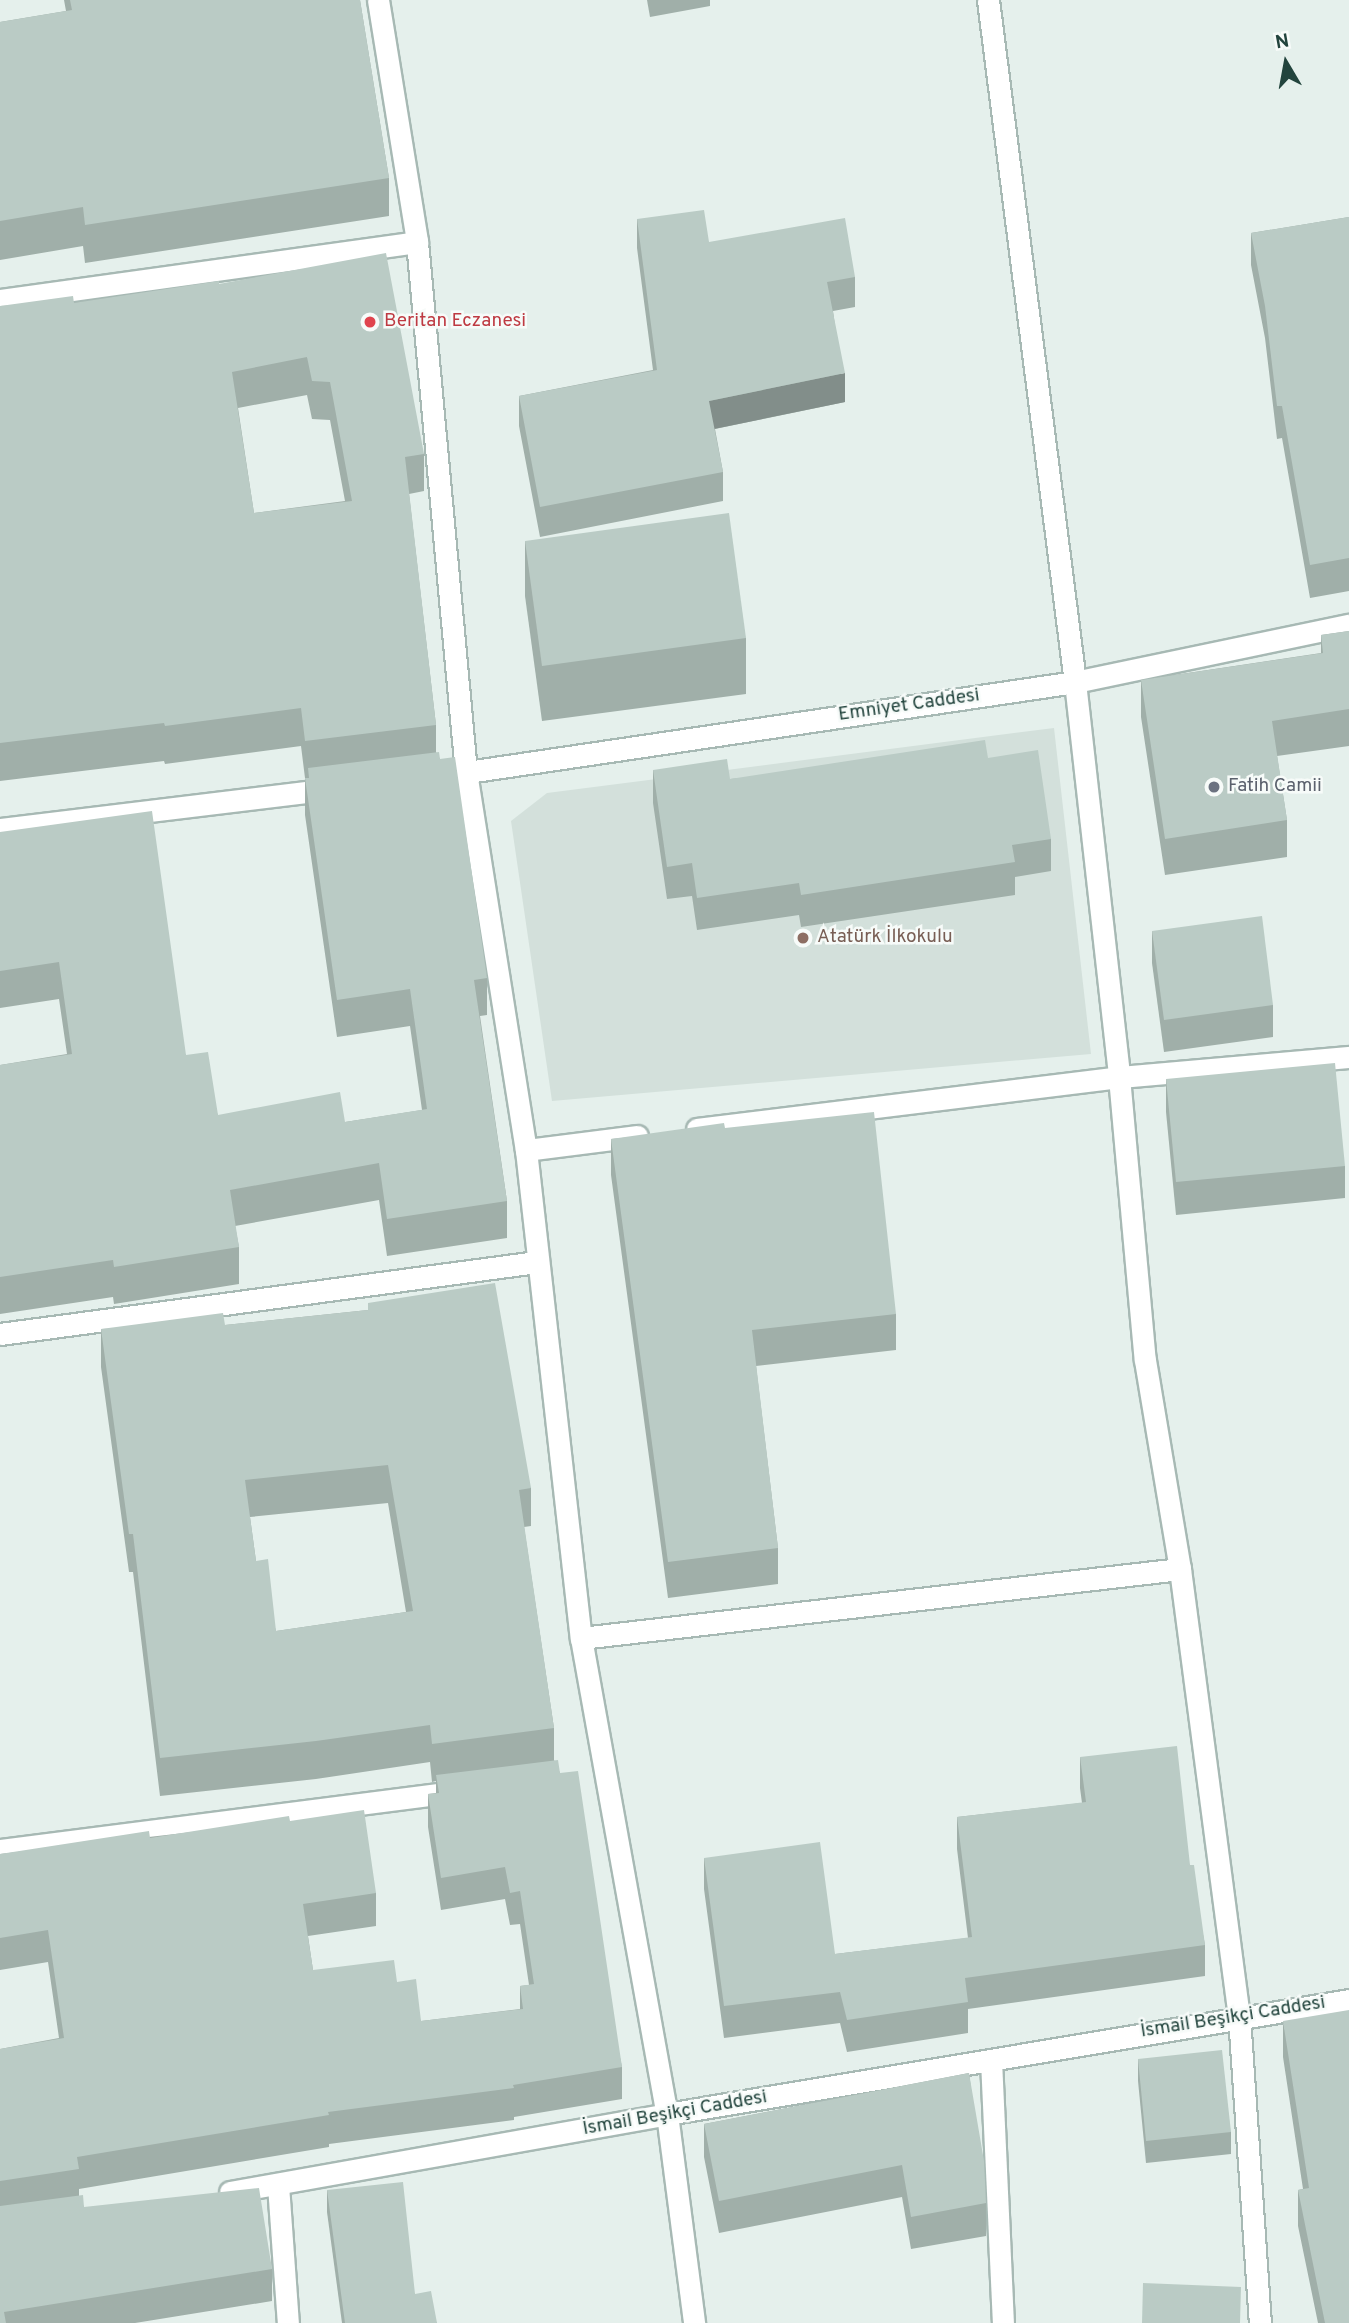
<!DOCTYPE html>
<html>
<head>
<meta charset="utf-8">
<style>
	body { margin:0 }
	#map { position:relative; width:1349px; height:2323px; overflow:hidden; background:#e5f0ec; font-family:Overpass,sans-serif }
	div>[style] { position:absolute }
	.built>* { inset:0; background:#d3e0db }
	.roads { filter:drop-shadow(2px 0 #a7b9b4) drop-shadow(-2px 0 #a7b9b4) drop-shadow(0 2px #a7b9b4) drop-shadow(0 -2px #a7b9b4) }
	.minor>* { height:21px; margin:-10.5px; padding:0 10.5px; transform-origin:10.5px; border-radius:10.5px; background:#fff }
	.wall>* { inset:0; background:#a0afa9 }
	.shaded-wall>* { inset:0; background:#828e8a }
	.building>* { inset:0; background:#bacbc5 }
	.dots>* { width:19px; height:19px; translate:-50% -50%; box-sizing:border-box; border:4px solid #f7fbf9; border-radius:50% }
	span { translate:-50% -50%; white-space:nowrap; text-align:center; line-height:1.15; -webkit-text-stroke:5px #f7fbf9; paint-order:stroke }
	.health-label { font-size:19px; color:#be3a42 }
	.left { translate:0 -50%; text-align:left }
	.street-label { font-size:19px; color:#22443d }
	.worship-label { font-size:19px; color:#5b616d }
	.education-label { font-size:19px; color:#785e54 }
	.north { position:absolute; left:1251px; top:28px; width:70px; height:70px; -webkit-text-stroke:5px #f7fbf9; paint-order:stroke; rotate:350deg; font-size:19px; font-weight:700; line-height:28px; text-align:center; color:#22443d }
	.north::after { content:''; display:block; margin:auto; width:24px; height:32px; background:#22443d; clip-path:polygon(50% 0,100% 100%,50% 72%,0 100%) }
</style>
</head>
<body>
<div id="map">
	<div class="built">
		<i style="clip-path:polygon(1054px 728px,1091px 1054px,552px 1101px,511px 821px,547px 793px)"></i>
	</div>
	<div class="roads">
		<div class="minor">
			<i style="left:378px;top:0;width:245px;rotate:80.8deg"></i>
			<i style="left:417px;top:242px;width:532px;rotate:84.72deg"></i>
			<i style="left:466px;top:772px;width:383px;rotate:81deg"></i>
			<i style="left:526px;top:1150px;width:491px;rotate:83.6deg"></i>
			<i style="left:581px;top:1638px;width:484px;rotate:79.8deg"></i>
			<i style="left:667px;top:2114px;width:211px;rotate:82.6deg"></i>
			<i style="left:988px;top:0;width:688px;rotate:82.73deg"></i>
			<i style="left:1075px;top:682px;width:397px;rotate:83.6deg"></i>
			<i style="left:1119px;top:1077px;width:284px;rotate:84.8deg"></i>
			<i style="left:1145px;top:1360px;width:212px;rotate:80.5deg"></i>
			<i style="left:1180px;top:1569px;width:451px;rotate:82.5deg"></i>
			<i style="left:1239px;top:2016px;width:308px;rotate:86.1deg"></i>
			<i style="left:0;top:300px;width:421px;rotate:-7.9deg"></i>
			<i style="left:454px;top:774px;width:628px;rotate:-8.43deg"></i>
			<i style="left:1075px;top:682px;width:280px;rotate:-11.8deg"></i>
			<i style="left:0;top:829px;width:333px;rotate:-6.9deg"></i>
			<i style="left:697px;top:1129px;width:425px;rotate:-7deg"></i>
			<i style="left:1119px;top:1077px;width:231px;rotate:-5deg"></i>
			<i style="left:526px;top:1150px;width:112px;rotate:-7.2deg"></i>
			<i style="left:0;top:1334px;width:542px;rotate:-7.64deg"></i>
			<i style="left:581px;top:1638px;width:603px;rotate:-6.57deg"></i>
			<i style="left:0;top:1850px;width:459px;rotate:-7.3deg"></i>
			<i style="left:991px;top:2060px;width:263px;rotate:87.4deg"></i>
			<i style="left:278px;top:2185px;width:138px;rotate:85.9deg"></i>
			<i style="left:230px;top:2192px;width:444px;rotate:-10.1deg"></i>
			<i style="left:667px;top:2114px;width:691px;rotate:-9.49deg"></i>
		</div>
	</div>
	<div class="wall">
		<i style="clip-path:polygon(64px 0,360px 0,389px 178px,389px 216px,85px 263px,83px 246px,0 260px,0 22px,66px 11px)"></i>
		<i style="clip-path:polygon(647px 0,710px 0,710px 6px,650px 17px)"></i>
		<i style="clip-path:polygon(1349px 217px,1349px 591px,1310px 598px,1282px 438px,1277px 439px,1265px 338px,1251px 265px,1251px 233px)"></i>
		<i style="clip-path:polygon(637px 219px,709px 242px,855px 277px,855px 307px,833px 311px,845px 402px,715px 429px,723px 472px,723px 501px,540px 537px,519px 426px,519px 396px,653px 370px,637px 248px)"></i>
		<i style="clip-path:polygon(evenodd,219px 284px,424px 454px,424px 491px,409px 494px,436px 725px,436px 752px,440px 759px,487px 978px,487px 1015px,480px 1016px,507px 1201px,507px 1238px,387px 1256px,379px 1200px,235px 1226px,239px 1247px,239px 1284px,114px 1304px,113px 1297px,0 1314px,0 1065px,67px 1054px,59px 999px,0 1008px,0 832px,186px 1055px,218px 1115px,345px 1122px,422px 1110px,410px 1026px,337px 1037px,305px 815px,305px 778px,301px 746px,165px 764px,164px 761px,0 781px,0 306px,74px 303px,219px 284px,307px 395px,312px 419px,330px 420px,345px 501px,254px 513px,238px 408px,307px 395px)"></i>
		<i style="clip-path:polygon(525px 541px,746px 638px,746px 694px,542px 721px,525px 596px)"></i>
		<i style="clip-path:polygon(1349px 631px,1349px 746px,1277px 756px,1287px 820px,1287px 857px,1165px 875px,1141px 717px,1141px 680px,1321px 653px,1321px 635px)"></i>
		<i style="clip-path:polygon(988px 758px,1051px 839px,1051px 871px,1015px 877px,1015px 895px,801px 927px,799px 915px,697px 930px,692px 896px,667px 899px,653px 803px,653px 770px,730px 779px)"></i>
		<i style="clip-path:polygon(1152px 931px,1273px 1005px,1273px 1037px,1164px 1052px,1152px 963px)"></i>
		<i style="clip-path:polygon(1166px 1079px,1345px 1166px,1345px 1198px,1176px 1215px,1166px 1112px)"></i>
		<i style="clip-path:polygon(725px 1128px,896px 1314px,896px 1350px,756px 1366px,778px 1548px,778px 1584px,668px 1598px,611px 1175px,611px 1139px)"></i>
		<i style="clip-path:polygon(evenodd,368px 1303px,531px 1488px,531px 1526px,524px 1527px,554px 1728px,554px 1760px,560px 1773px,622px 2067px,622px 2099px,514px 2117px,514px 2120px,329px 2144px,329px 2147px,79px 2189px,79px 2196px,84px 2207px,272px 2269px,272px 2301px,135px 2323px,0 2323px,0 2049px,59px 2038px,48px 1962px,0 1970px,0 1854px,290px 1821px,376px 1893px,376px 1926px,308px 1936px,313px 1970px,397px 1982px,421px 2021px,520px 2009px,520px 1986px,529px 1985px,520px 1924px,510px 1925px,505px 1899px,441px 1910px,428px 1827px,428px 1794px,436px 1793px,436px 1781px,432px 1782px,430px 1762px,316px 1779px,160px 1796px,133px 1572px,129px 1572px,101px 1367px,101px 1329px,225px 1325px,368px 1310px,368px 1303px,388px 1503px,406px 1612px,276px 1631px,256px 1561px,250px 1517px,388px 1503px)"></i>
		<i style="clip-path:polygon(1080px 1757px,1190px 1865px,1205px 1945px,1205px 1976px,968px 2009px,968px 2033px,847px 2052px,840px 2023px,724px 2038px,704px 1889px,704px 1858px,835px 1954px,968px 1938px,957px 1849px,957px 1817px,1082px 1803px,1080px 1788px)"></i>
		<i style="clip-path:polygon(1283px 2021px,1349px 2323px,1318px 2323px,1298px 2226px,1298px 2190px,1303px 2189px,1283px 2057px)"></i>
		<i style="clip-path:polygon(1138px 2059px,1231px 2132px,1231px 2154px,1146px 2163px,1138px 2081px)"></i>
		<i style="clip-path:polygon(969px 2073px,986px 2203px,986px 2236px,911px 2249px,902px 2197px,719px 2233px,704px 2157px,704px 2124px)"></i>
		<i style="clip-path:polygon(327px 2190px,415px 2294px,437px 2323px,342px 2323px,327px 2212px)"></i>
	</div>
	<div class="shaded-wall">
		<i style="clip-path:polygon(845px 373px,845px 402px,709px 430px,709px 401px)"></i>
	</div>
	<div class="building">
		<i style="clip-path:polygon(70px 0,360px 0,389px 178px,85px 225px,83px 207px,0 221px,0 22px,72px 10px)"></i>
		<i style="clip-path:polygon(704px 210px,709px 242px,845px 218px,855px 277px,827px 282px,845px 373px,709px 401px,723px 472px,540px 507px,519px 396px,657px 370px,637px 219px)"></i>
		<i style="clip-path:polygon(1349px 217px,1349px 558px,1310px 565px,1282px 406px,1277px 406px,1265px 306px,1251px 233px)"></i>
		<i style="clip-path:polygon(evenodd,386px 253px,424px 454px,405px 457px,436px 725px,305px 741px,301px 708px,165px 726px,164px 723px,0 743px,0 306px,73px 296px,74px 303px,219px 281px,219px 284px,386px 253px,307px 357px,312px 381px,330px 382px,352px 501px,254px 513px,232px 372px,307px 357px)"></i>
		<i style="clip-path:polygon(729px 513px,746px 638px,542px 666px,525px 541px)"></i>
		<i style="clip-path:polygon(1349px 631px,1349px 709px,1272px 721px,1287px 820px,1165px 839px,1141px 680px,1323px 653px,1321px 635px)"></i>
		<i style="clip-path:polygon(985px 740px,988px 758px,1038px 750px,1051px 839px,1012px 845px,1015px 862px,801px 895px,799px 883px,697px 898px,692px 863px,667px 867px,653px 770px,727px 759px,730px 779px)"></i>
		<i style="clip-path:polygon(439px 752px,440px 759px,455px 757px,487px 978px,474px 980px,507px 1201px,387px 1219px,379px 1163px,230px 1190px,239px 1247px,114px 1267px,113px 1260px,0 1277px,0 1065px,72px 1054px,59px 962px,0 971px,0 832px,152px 811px,186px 1055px,208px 1052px,218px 1115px,340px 1092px,345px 1122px,427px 1109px,410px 989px,337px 1000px,305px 778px,309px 778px,308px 768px)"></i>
		<i style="clip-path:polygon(1262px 916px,1273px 1005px,1164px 1020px,1152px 931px)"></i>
		<i style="clip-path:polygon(1335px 1063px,1345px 1166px,1176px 1182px,1166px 1079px)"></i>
		<i style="clip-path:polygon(874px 1112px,896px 1314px,752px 1330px,778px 1548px,668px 1562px,611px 1139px,724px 1123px,725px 1128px)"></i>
		<i style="clip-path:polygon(evenodd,495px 1283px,531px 1488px,519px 1490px,554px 1728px,432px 1744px,430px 1725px,316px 1741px,160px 1758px,133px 1534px,129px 1534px,101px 1329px,223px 1313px,225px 1325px,368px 1310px,368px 1303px,495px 1283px,388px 1465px,413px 1611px,276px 1631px,268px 1559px,256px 1561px,245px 1480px,388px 1465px)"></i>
		<i style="clip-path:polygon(1177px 1746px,1190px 1865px,1194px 1865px,1205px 1945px,965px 1978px,968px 2002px,847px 2020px,840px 1992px,724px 2006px,704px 1858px,820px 1842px,835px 1954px,972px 1937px,957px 1817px,1086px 1802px,1080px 1757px)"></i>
		<i style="clip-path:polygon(558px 1760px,560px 1773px,578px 1771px,622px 2067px,513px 2085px,514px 2088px,328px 2112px,329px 2115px,77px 2157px,79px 2169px,0 2181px,0 2049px,64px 2038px,48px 1930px,0 1938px,0 1854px,149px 1831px,150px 1838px,289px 1816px,290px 1821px,364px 1810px,376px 1893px,303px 1904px,313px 1970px,394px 1960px,397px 1982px,416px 1979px,421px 2021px,523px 2009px,520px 1986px,534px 1984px,520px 1891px,510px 1893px,505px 1867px,441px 1878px,428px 1794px,439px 1793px,436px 1775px)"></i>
		<i style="clip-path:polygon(1349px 2010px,1349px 2323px,1325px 2323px,1298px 2190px,1309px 2188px,1283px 2021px)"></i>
		<i style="clip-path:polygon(1222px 2050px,1231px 2132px,1146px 2141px,1138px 2059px)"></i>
		<i style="clip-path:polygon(969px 2073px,984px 2161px,986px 2203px,911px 2217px,902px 2165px,719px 2201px,704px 2124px)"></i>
		<i style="clip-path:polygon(403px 2182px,415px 2294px,431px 2291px,437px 2323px,345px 2323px,327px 2190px)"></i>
		<i style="clip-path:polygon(259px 2188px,272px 2269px,4px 2312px,6px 2323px,0 2323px,0 2206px,83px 2195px,84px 2207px)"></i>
		<i style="clip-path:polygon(1143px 2283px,1241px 2287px,1240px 2323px,1142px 2323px)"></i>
	</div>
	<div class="dots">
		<i style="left:370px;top:322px;background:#e0444e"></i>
		<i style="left:1214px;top:787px;background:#6b7280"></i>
		<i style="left:803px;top:938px;background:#8d6e63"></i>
	</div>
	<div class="health-label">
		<span class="left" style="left:384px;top:322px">Beritan Eczanesi</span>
	</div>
	<div class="street-label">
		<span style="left:909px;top:706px;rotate:-8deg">Emniyet Caddesi</span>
		<span style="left:1233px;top:2018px;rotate:-9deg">İsmail Beşikçi Caddesi</span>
		<span style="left:675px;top:2114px;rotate:-10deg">İsmail Beşikçi Caddesi</span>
	</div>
	<div class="worship-label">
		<span class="left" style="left:1228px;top:787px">Fatih Camii</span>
	</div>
	<div class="education-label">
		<span class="left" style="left:817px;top:938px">Atatürk İlkokulu</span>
	</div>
	<div class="north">N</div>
</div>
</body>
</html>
